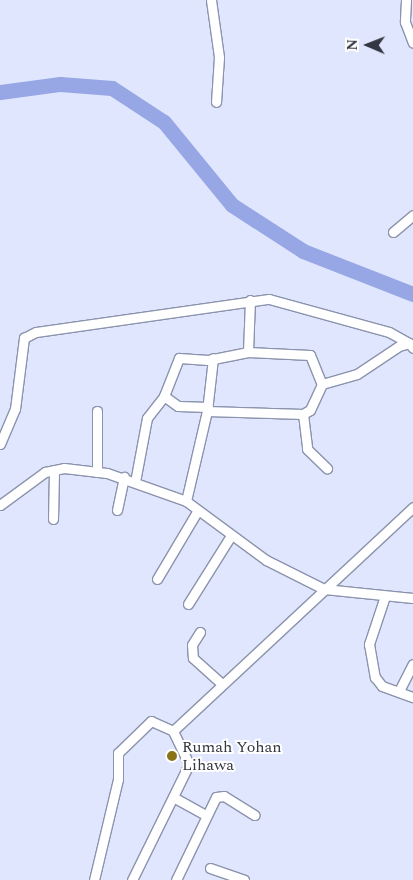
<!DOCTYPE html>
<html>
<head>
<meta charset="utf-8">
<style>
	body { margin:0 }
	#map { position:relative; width:413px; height:880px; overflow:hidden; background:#dfe6fd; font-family:Spectral,serif }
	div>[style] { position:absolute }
	.river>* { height:15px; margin:-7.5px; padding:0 7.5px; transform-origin:7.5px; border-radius:7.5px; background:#97a6e4 }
	.roads { filter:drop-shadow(1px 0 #8b93ad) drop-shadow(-1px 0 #8b93ad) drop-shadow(0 1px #8b93ad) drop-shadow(0 -1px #8b93ad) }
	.minor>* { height:9px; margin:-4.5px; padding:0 4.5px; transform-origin:4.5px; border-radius:4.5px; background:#fff }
	.dots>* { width:14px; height:14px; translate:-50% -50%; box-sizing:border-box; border:2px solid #fff; border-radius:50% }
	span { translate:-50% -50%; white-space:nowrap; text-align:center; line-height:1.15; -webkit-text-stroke:4px #fff; paint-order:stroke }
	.poi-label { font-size:16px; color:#333742 }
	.left { translate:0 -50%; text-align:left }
	.north { position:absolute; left:343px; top:20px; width:50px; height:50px; -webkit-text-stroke:4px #fff; paint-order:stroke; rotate:271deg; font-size:14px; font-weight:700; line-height:20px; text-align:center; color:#333742 }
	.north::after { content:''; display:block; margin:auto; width:18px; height:22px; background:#333742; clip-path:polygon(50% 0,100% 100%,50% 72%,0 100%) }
</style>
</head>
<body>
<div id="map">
	<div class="river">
		<i style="left:0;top:92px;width:61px;rotate:-7.6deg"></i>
		<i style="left:60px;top:84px;width:52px;rotate:4.4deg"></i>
		<i style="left:112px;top:88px;width:62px;rotate:33.2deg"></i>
		<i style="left:164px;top:122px;width:107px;rotate:50.7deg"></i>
		<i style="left:232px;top:205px;width:85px;rotate:32.9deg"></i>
		<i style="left:303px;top:251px;width:118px;rotate:21.4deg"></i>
	</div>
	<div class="roads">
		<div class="minor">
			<i style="left:211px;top:0;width:58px;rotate:82deg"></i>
			<i style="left:219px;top:57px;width:45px;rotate:93.8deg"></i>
			<i style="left:406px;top:0;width:22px;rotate:93deg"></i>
			<i style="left:405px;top:22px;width:22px;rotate:69deg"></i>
			<i style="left:393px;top:232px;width:26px;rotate:-40deg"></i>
			<i style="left:248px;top:352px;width:62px;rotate:2.8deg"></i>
			<i style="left:310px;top:355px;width:31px;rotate:68deg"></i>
			<i style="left:164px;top:396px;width:17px;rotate:36deg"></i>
			<i style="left:178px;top:406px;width:30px;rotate:2deg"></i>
			<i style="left:207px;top:411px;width:53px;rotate:-83.5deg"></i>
			<i style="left:303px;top:414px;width:35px;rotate:83deg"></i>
			<i style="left:307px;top:449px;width:28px;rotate:44deg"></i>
			<i style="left:0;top:444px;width:38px;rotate:-67deg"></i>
			<i style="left:15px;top:409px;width:72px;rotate:-82.8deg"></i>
			<i style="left:24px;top:338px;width:13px;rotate:-27deg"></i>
			<i style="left:36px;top:332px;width:235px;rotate:-8.1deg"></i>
			<i style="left:269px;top:299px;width:124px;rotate:15.4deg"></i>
			<i style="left:389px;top:332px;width:23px;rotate:29deg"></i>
			<i style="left:97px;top:472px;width:61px;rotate:-90deg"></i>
			<i style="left:135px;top:482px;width:65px;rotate:-79.4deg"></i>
			<i style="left:147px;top:418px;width:28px;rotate:-52deg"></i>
			<i style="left:164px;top:396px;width:41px;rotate:-68.5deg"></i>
			<i style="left:179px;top:358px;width:29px;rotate:4deg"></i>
			<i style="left:208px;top:360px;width:41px;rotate:-11.3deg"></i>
			<i style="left:248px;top:352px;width:52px;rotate:-87.8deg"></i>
			<i style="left:186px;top:501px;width:92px;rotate:-76.9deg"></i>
			<i style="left:207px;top:411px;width:96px;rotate:1.8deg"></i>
			<i style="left:303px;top:414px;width:8px;rotate:-30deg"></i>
			<i style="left:310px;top:410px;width:29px;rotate:-65deg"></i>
			<i style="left:322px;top:384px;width:36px;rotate:-16deg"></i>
			<i style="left:357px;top:374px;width:50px;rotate:-33.7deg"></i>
			<i style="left:399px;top:346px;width:10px;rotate:-17deg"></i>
			<i style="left:409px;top:343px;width:6px;rotate:51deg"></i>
			<i style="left:0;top:505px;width:56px;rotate:-36.3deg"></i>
			<i style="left:45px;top:472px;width:19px;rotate:-12deg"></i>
			<i style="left:64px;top:468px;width:43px;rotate:6.6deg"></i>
			<i style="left:107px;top:473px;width:84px;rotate:19.5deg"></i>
			<i style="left:186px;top:501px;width:99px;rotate:36.4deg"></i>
			<i style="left:266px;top:560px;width:65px;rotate:26.6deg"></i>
			<i style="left:324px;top:589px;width:89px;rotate:5.8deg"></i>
			<i style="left:117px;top:510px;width:34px;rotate:-78deg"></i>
			<i style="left:53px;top:519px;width:49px;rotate:-88.8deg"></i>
			<i style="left:157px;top:579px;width:80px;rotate:-59.3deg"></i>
			<i style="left:385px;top:596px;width:51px;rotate:108.4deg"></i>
			<i style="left:369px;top:644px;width:34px;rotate:80deg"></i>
			<i style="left:375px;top:677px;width:11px;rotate:52deg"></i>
			<i style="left:382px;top:686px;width:33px;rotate:20deg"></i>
			<i style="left:188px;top:604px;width:79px;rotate:-57.9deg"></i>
			<i style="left:200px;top:632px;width:15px;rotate:122deg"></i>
			<i style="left:192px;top:645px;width:13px;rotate:86deg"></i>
			<i style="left:193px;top:658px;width:38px;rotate:42deg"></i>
			<i style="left:399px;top:691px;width:30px;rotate:-63deg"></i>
			<i style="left:173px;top:797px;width:38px;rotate:29deg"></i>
			<i style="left:210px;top:868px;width:36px;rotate:19deg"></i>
			<i style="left:94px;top:880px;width:104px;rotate:-76.6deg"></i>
			<i style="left:118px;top:779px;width:26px;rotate:-90deg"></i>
			<i style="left:118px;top:753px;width:46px;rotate:-44.1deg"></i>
			<i style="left:151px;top:721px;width:24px;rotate:24deg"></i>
			<i style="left:132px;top:880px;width:129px;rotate:-63.8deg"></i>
			<i style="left:189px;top:764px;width:37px;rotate:-116deg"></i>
			<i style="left:173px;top:731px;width:328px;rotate:-43deg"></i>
			<i style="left:176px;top:880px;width:92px;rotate:-64.3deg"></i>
			<i style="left:216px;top:797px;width:8px;rotate:-7deg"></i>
			<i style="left:224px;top:796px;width:36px;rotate:32deg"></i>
		</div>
	</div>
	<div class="dots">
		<i style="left:172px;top:756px;background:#8b7317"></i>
	</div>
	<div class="poi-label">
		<span class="left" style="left:182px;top:756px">Rumah Yohan<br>Lihawa</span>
	</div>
	<div class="north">N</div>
</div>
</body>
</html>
